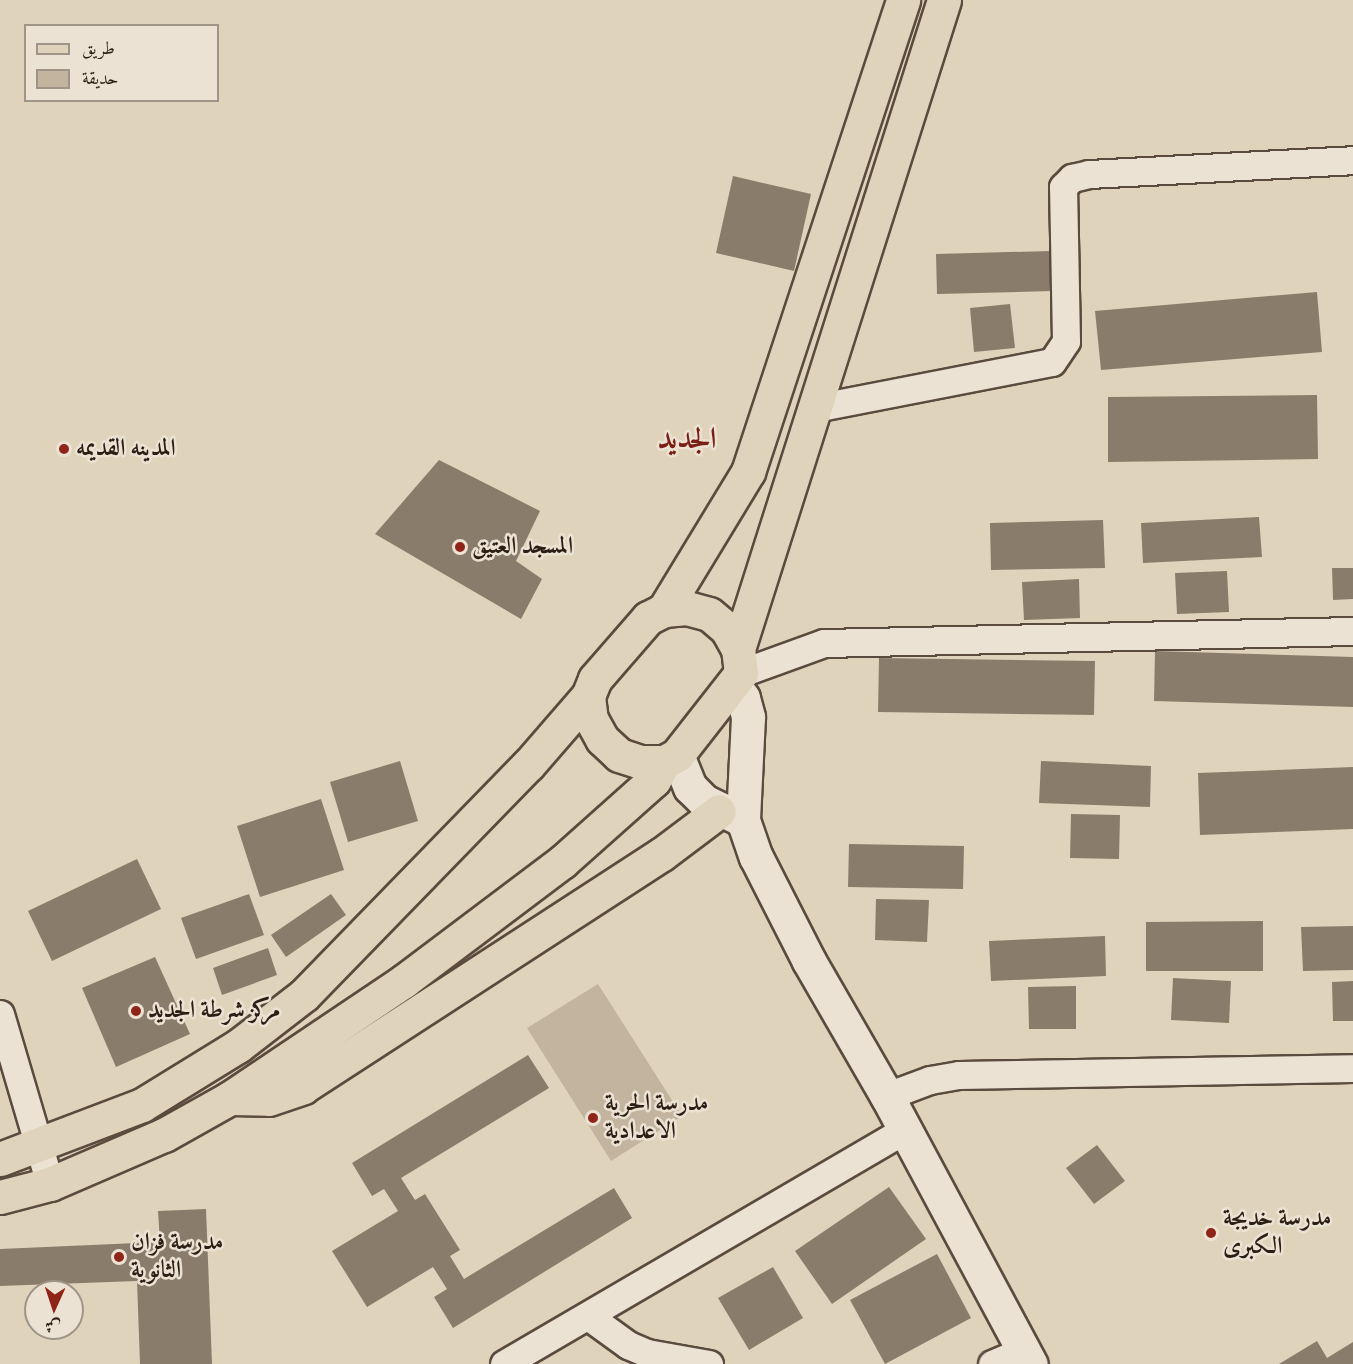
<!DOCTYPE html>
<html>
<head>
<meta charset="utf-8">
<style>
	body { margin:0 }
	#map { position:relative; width:1353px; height:1364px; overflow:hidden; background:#e0d3bb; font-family:"IM FELL DW Pica",Amiri,serif }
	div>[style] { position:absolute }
	.green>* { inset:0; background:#c2b49f }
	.building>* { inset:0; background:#8a7c6b }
	.roads { filter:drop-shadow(2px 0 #5a4b3e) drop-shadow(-2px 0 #5a4b3e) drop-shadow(0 2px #5a4b3e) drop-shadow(0 -2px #5a4b3e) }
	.street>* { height:27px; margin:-13.5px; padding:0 13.5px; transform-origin:13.5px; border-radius:13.5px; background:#ebe2d3 }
	.secondary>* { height:33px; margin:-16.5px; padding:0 16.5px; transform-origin:16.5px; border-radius:16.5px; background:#ebe2d3 }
	.primary>* { height:33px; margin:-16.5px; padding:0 16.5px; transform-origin:16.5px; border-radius:16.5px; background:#e0d3bb }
	.dots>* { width:16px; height:16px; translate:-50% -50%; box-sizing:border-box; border:3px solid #ebe2d3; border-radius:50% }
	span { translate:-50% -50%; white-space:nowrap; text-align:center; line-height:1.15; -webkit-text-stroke:5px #ebe2d3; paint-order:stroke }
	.poi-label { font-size:24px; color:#2d1e15; font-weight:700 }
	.left { translate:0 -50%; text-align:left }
	.district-label { font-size:30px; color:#7a1f14; font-weight:700 }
	.legend { position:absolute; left:24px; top:24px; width:195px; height:78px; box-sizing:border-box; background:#ebe2d3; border:2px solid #9f9487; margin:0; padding:8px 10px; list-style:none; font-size:18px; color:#2d1e15 }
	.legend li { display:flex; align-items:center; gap:12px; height:30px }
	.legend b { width:30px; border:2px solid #9f9487 }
	.north { position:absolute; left:24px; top:1280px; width:60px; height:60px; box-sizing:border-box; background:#ebe2d3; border:2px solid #9f9487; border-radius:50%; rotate:183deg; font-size:16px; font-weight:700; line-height:24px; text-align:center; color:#2d1e15 }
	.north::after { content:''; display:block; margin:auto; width:21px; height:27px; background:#8f2418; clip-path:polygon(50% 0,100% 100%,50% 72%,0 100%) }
</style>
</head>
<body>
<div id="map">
	<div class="green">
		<i style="clip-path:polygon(598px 984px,682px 1116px,611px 1161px,527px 1028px)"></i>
	</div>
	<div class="building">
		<i style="clip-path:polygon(733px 176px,811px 194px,794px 271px,716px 253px)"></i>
		<i style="clip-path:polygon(1051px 251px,1052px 291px,937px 294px,936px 254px)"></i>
		<i style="clip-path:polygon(1317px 292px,1322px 352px,1101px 370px,1095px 311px)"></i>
		<i style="clip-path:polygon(1010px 304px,1015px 348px,974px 352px,970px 308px)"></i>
		<i style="clip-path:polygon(1317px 395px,1318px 459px,1108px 462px,1108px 397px)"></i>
		<i style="clip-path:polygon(439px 460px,540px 511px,516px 561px,542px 579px,521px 619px,375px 534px)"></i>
		<i style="clip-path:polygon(1259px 517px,1262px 557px,1143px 563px,1141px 523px)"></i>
		<i style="clip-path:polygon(1103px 520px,1105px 568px,991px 570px,990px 523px)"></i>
		<i style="clip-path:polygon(1332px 568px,1353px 568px,1353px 599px,1333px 600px)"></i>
		<i style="clip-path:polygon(1227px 571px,1229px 612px,1177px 614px,1175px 573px)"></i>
		<i style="clip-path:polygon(1079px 579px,1080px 618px,1024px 620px,1022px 582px)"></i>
		<i style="clip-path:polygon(1155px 651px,1353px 657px,1353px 707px,1154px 701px)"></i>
		<i style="clip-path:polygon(879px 658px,1095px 661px,1094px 715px,878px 712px)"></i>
		<i style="clip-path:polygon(400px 761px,418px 821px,348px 842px,330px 782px)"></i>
		<i style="clip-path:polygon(1041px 761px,1151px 766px,1150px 807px,1039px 803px)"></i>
		<i style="clip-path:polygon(1353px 767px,1353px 829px,1200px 835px,1198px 773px)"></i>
		<i style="clip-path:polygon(321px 799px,344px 870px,260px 897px,237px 826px)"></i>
		<i style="clip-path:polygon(1071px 814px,1120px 815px,1119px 859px,1070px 858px)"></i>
		<i style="clip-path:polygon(849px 844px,964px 846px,963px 889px,848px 887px)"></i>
		<i style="clip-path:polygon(137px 859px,161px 909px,52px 961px,28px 911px)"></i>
		<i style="clip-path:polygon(249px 894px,264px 935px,196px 959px,181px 918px)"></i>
		<i style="clip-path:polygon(331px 894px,346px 915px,286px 957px,271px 935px)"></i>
		<i style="clip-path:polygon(876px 899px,929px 900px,927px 942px,875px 940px)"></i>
		<i style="clip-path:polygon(1263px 921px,1263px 971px,1146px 971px,1146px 922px)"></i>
		<i style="clip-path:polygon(1353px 926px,1353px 970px,1303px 971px,1301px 927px)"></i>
		<i style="clip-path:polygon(1105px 936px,1106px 976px,991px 981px,989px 941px)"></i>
		<i style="clip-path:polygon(268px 948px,277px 975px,222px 995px,213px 968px)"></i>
		<i style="clip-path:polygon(155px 957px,190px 1034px,116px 1067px,82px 988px)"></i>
		<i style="clip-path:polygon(1173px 978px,1231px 981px,1229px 1023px,1171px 1020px)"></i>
		<i style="clip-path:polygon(1353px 981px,1353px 1021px,1333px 1021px,1332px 982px)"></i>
		<i style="clip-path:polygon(1076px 986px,1076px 1029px,1029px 1029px,1028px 987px)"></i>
		<i style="clip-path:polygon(528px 1055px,549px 1088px,401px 1178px,415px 1200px,425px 1194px,460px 1250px,450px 1256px,464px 1279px,614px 1188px,632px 1218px,453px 1328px,434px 1297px,447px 1289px,433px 1267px,367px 1307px,332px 1251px,398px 1211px,384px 1189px,372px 1196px,352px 1163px)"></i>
		<i style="clip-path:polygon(1097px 1145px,1125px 1181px,1094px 1204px,1066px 1168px)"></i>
		<i style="clip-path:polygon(889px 1187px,926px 1239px,832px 1304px,795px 1251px)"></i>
		<i style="clip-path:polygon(206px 1209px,212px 1364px,140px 1364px,137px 1281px,0 1286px,0 1249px,160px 1242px,158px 1211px)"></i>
		<i style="clip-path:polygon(937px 1254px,971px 1318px,885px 1364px,850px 1300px)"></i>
		<i style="clip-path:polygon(773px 1267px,803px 1318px,749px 1350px,718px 1298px)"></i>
		<i style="clip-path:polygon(1317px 1341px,1327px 1358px,1353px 1342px,1353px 1364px,1279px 1364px)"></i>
	</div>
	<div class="roads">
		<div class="street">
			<i style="left:815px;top:408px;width:241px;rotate:-11deg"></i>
			<i style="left:1052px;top:362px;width:25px;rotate:-56deg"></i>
			<i style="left:1066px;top:341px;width:154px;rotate:-91.1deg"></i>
			<i style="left:1063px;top:187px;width:13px;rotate:-45deg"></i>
			<i style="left:1072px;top:178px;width:17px;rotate:-13deg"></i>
			<i style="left:1089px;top:174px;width:264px;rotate:-3deg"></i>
			<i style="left:741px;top:673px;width:88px;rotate:-19.9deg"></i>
			<i style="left:824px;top:643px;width:529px;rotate:-1.3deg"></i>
			<i style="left:0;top:1014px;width:177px;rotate:73.6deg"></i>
			<i style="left:887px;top:1096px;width:46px;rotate:-20.4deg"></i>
			<i style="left:930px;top:1080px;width:29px;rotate:-10deg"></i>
			<i style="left:959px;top:1075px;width:394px;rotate:-1deg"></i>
			<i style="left:588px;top:1316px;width:49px;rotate:35.9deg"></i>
			<i style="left:628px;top:1345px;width:21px;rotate:23deg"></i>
			<i style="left:647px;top:1353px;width:63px;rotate:10.1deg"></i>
			<i style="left:504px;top:1364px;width:464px;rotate:-30.3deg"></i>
			<i style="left:992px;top:1364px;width:34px;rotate:-23deg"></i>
		</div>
		<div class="secondary">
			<i style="left:733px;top:684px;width:17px;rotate:54deg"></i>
			<i style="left:743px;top:698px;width:20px;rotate:75deg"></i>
			<i style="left:748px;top:717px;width:103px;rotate:92.8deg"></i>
			<i style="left:743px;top:820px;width:39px;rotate:71deg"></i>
			<i style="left:756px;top:857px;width:117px;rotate:63deg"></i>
			<i style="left:809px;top:961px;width:156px;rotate:60deg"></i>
			<i style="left:887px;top:1096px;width:304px;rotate:61.8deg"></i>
			<i style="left:677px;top:755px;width:35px;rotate:68deg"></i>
			<i style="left:690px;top:787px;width:20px;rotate:45deg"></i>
			<i style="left:704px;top:801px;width:43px;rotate:26deg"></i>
		</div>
		<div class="primary">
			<i style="left:664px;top:610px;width:162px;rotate:-58.7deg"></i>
			<i style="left:748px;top:472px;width:497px;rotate:-71.8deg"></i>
			<i style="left:738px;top:649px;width:681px;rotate:-72.39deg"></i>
			<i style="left:230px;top:1098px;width:39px;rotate:1deg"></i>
			<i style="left:269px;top:1099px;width:36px;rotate:-19deg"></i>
			<i style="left:303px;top:1087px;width:428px;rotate:-33deg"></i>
			<i style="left:662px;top:854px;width:71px;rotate:-37deg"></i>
			<i style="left:0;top:1159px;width:152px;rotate:-20.8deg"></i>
			<i style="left:142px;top:1105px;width:113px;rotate:-31.6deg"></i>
			<i style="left:238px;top:1046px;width:83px;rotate:-37.7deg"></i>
			<i style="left:304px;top:995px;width:322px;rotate:-45.8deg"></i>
			<i style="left:529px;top:764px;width:90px;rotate:-49.1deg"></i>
			<i style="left:0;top:1197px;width:52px;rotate:-14.6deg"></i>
			<i style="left:50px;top:1184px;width:124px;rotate:-23.3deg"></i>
			<i style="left:164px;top:1135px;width:76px;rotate:-29.3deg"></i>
			<i style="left:230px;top:1098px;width:210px;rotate:-33.9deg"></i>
			<i style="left:404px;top:981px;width:198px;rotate:-37deg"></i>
			<i style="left:562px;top:862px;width:123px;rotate:-41.7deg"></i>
			<i style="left:654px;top:780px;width:21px;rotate:-61deg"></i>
			<i style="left:664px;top:762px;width:15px;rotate:-28deg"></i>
			<i style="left:677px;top:755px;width:104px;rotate:-52deg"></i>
			<i style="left:741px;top:673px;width:24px;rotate:-97deg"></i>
			<i style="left:738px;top:649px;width:23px;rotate:-119deg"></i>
			<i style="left:727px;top:629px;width:23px;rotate:-140deg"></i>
			<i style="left:709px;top:614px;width:23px;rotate:-165deg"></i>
			<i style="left:687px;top:608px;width:23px;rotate:175deg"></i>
			<i style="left:664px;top:610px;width:18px;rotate:153deg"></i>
			<i style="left:648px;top:618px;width:81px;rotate:131deg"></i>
			<i style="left:595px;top:679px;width:18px;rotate:112deg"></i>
			<i style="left:588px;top:696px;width:23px;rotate:83deg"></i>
			<i style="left:591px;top:719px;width:23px;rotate:61deg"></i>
			<i style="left:602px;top:739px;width:23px;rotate:43deg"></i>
			<i style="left:619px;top:755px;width:23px;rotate:18deg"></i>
			<i style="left:641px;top:762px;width:23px"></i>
		</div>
	</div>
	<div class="dots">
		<i style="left:64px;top:449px;background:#8f2418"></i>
		<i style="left:460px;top:547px;background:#8f2418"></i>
		<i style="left:136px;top:1011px;background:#8f2418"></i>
		<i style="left:593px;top:1118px;background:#8f2418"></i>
		<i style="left:1211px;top:1233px;background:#8f2418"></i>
		<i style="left:119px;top:1257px;background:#8f2418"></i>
	</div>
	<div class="poi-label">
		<span class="left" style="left:76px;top:449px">المدينه القديمه</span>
		<span class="left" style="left:472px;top:547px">المسجد العتيق</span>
		<span class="left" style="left:148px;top:1011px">مركز شرطة الجديد</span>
		<span class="left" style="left:605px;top:1118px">مدرسة الحرية<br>الاعدادية</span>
		<span class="left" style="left:1223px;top:1233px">مدرسة خديجة<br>الكبرى</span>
		<span class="left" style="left:131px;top:1257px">مدرسة فزان<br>الثانوية</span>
	</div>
	<div class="district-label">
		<span style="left:687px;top:440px">الجديد</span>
	</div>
	<ul class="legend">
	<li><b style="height:8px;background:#e0d3bb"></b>طريق</li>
	<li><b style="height:16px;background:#c2b49f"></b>حديقة</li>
	</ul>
	<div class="north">ش</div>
</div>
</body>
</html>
